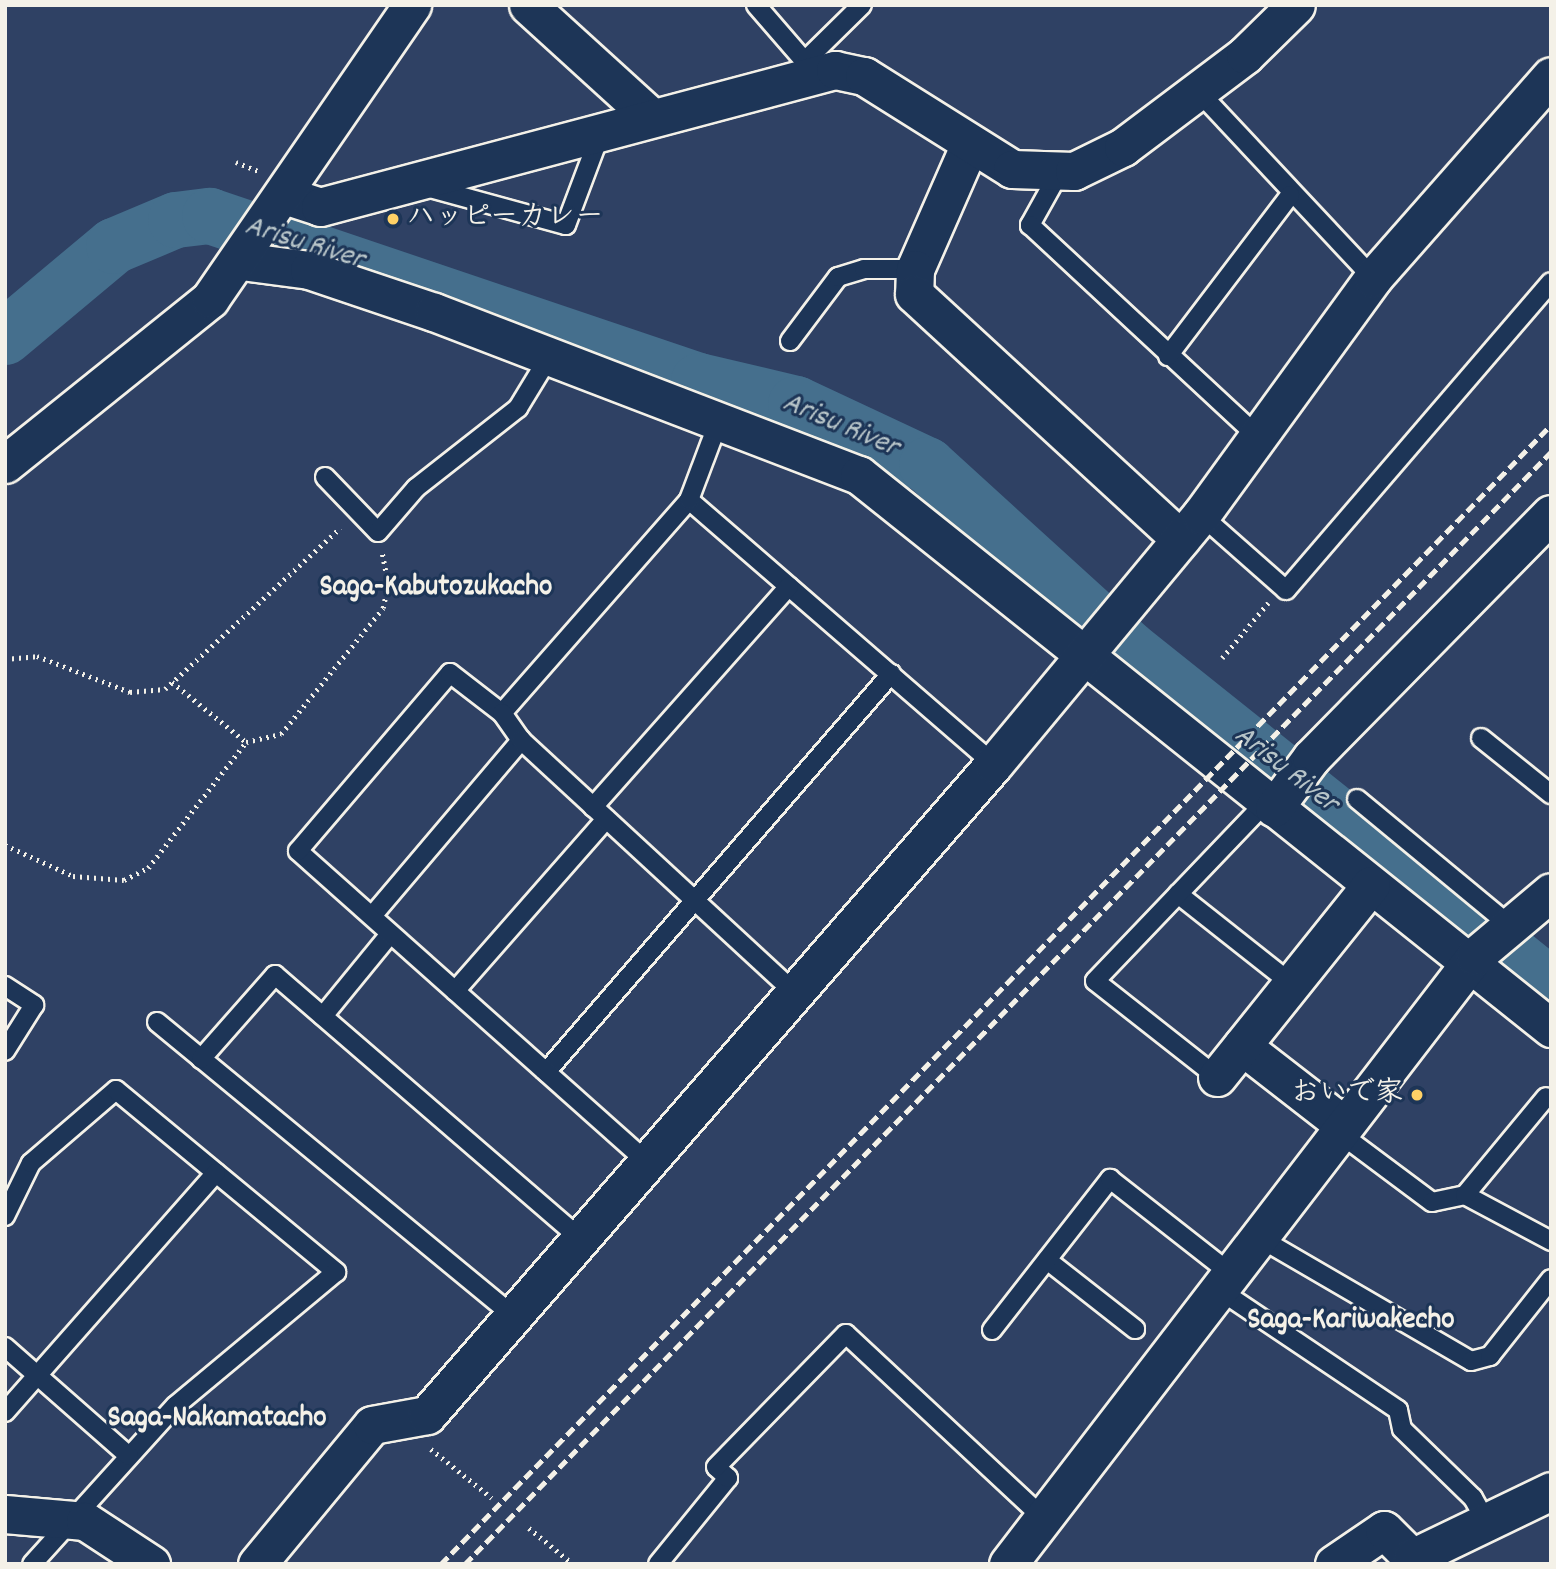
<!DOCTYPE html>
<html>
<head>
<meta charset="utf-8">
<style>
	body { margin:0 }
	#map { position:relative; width:1556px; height:1569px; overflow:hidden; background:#2f4164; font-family:Dekko,"Klee One",sans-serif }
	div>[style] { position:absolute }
	.river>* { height:56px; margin:-28px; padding:0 28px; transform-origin:28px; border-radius:28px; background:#456f8d }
	.path>* { height:4.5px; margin-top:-2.25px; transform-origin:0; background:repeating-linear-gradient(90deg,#f4f1e8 0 2px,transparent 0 7px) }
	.roads { filter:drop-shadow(2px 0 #f4f1e8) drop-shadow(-2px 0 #f4f1e8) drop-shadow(0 2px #f4f1e8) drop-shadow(0 -2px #f4f1e8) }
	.service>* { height:18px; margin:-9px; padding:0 9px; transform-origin:9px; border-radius:9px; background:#1d3557 }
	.minor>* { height:37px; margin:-18.5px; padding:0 18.5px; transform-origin:18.5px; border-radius:18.5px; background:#1d3557 }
	.rail>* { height:5px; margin-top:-2.5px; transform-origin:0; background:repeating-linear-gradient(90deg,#f4f1e8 0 10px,transparent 0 15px) }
	.dots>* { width:19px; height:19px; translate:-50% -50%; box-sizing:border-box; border:4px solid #1d3557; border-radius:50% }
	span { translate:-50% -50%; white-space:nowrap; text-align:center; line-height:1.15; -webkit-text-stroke:6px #1d3557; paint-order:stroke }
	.poi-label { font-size:28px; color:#f4f1e8; font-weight:700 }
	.left { translate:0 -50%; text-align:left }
	.right { translate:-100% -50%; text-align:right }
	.water-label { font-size:30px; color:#b7c4c8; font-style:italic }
	.neighbourhood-label { font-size:30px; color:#f4f1e8; font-weight:700 }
	.frame { position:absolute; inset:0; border:7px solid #f4f1e8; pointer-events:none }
</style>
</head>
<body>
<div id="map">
	<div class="river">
		<i style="left:5px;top:337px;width:142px;rotate:-39.9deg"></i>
		<i style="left:114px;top:246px;width:67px;rotate:-22.8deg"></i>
		<i style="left:176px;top:220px;width:34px;rotate:-7deg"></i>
		<i style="left:210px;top:216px;width:516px;rotate:18.65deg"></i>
		<i style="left:699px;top:381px;width:100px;rotate:13.3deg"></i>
		<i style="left:796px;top:404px;width:145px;rotate:25deg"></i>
		<i style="left:927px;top:465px;width:273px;rotate:42.3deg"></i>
		<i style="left:1129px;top:649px;width:540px;rotate:38.61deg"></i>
	</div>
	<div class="path">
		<i style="left:236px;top:162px;width:24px;rotate:22deg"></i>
		<i style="left:1222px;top:658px;width:72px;rotate:-50.1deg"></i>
		<i style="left:5px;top:659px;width:32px;rotate:-5deg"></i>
		<i style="left:37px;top:656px;width:100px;rotate:21.2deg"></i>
		<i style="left:130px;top:692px;width:35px;rotate:-5deg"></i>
		<i style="left:165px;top:689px;width:238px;rotate:-42.6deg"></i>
		<i style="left:172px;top:682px;width:95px;rotate:39deg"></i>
		<i style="left:246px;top:742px;width:36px;rotate:-13deg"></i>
		<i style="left:281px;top:734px;width:162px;rotate:-51deg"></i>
		<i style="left:383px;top:608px;width:25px;rotate:-78deg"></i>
		<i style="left:388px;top:584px;width:32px;rotate:-101deg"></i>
		<i style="left:5px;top:845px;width:75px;rotate:24.5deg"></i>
		<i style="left:73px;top:876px;width:51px;rotate:4.5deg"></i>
		<i style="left:124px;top:880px;width:27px;rotate:-27deg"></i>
		<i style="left:148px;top:868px;width:160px;rotate:-52.1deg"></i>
		<i style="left:431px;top:1449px;width:78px;rotate:38.8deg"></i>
		<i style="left:529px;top:1528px;width:57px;rotate:39.3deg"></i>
	</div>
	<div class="roads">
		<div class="service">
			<i style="left:756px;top:5px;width:89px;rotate:49.1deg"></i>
			<i style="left:807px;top:59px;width:77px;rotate:-44.5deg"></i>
			<i style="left:1198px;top:91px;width:256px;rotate:46.9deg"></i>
			<i style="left:1059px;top:173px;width:60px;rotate:119.1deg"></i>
			<i style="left:1030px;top:225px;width:311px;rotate:42.9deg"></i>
			<i style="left:423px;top:186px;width:148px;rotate:15.3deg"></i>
			<i style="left:566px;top:225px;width:99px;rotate:-69.4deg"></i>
			<i style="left:790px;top:341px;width:80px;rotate:-53.1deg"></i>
			<i style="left:838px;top:277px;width:27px;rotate:-17deg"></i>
			<i style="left:864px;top:269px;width:51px"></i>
			<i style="left:1168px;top:356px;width:202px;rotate:-52.8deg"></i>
			<i style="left:325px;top:477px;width:76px;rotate:46.1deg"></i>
			<i style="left:378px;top:532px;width:58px;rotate:-49.2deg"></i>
			<i style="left:416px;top:488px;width:130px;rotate:-38.1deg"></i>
			<i style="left:518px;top:408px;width:60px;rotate:-58.7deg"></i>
			<i style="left:689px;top:500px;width:403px;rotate:40.9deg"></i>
			<i style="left:1201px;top:515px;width:113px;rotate:41.4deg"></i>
			<i style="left:1286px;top:590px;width:406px;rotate:-49.3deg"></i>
			<i style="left:502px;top:713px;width:283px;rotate:-48.7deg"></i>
			<i style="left:689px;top:500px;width:88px;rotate:-69.3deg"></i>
			<i style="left:1481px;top:738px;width:90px;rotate:38.7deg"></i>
			<i style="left:1357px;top:799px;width:201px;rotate:39.6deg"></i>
			<i style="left:593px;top:807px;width:295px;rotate:-48.4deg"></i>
			<i style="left:1178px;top:894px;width:145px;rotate:38.3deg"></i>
			<i style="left:372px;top:916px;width:231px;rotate:-49.7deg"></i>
			<i style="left:5px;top:986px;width:35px;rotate:33deg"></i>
			<i style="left:34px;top:1005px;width:54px;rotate:122.2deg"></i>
			<i style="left:455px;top:991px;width:229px;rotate:-48.7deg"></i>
			<i style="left:323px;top:1016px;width:106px;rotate:-50.7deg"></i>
			<i style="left:157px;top:1022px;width:460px;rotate:39.5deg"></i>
			<i style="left:201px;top:1059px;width:112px;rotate:-48.6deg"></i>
			<i style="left:275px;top:975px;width:401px;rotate:40.8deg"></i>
			<i style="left:546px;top:1072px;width:527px;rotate:-49.08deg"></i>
			<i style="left:1217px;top:1077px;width:155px;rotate:-141.8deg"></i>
			<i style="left:1095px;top:981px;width:248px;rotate:-46.3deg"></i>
			<i style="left:1338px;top:1132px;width:117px;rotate:36.7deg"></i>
			<i style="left:1432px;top:1202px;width:34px;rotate:-12deg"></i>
			<i style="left:1465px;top:1195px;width:98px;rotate:28.1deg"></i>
			<i style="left:646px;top:1161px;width:466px;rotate:-138.3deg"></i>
			<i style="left:298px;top:851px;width:234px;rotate:-49.5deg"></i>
			<i style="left:450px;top:673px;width:66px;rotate:37.6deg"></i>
			<i style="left:502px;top:713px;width:33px;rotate:55deg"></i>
			<i style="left:521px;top:740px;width:373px;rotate:42.7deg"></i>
			<i style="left:1465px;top:1195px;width:127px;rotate:-50.4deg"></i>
			<i style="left:5px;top:1216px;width:59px;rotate:-63.9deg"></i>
			<i style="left:31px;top:1163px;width:112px;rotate:-40.7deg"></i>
			<i style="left:116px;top:1090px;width:286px;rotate:39.6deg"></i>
			<i style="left:336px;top:1272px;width:209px;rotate:140.2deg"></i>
			<i style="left:175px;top:1406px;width:213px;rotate:132.1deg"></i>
			<i style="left:1258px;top:1237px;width:246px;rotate:30.2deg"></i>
			<i style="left:1471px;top:1361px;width:20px;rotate:-15deg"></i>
			<i style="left:1490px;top:1356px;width:98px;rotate:-51.6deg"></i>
			<i style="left:1047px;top:1260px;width:112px;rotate:38.1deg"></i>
			<i style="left:1218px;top:1289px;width:217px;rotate:33.9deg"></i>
			<i style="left:1398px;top:1410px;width:19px;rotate:78deg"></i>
			<i style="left:1402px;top:1429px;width:99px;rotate:44.2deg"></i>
			<i style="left:1473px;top:1498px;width:29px;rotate:61deg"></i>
			<i style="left:992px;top:1330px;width:192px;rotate:-52deg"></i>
			<i style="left:1110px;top:1179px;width:152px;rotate:38.1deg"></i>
			<i style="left:5px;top:1347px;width:165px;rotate:41.3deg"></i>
			<i style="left:5px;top:1412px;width:319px;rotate:-48.6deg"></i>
			<i style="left:658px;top:1564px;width:111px;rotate:-50.9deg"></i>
			<i style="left:728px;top:1478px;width:16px;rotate:-137deg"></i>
			<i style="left:716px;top:1467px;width:186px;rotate:-45.7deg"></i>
			<i style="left:846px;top:1334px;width:270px;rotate:43deg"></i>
		</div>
		<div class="minor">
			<i style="left:528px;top:5px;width:165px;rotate:42.3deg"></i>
			<i style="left:970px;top:144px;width:137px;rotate:113.7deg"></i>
			<i style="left:915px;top:269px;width:25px;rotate:92deg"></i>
			<i style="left:914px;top:294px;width:362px;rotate:42.6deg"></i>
			<i style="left:284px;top:195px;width:38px;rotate:18deg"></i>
			<i style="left:320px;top:207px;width:533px;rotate:-14.9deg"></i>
			<i style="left:835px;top:70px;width:30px;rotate:12deg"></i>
			<i style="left:864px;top:76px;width:175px;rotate:32.1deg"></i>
			<i style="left:1012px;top:169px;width:62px;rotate:1.8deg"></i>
			<i style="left:1074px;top:171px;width:55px;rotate:-26.1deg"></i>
			<i style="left:1123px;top:147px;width:153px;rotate:-37deg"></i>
			<i style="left:1245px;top:55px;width:71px;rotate:-44.4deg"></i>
			<i style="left:241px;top:261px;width:69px;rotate:7.5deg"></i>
			<i style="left:309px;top:270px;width:132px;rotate:18.6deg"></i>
			<i style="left:434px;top:312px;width:455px;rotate:21deg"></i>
			<i style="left:859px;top:475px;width:886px;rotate:38.63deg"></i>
			<i style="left:5px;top:464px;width:263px;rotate:-38.8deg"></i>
			<i style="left:210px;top:299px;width:357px;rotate:-55.5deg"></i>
			<i style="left:1274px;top:808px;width:62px;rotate:-53.5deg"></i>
			<i style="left:1311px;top:758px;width:342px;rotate:-45.5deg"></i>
			<i style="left:1242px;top:1046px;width:129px;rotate:37.8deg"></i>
			<i style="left:1217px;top:1077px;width:246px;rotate:-51.3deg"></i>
			<i style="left:5px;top:1514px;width:80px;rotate:5deg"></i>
			<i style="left:85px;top:1521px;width:79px;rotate:33.1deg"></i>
			<i style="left:257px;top:1564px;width:180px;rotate:-50.4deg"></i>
			<i style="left:372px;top:1425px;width:56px;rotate:-10.3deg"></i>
			<i style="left:427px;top:1415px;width:863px;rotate:-48.95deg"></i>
			<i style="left:994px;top:764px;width:324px;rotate:-50.3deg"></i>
			<i style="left:1201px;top:515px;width:293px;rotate:-54deg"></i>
			<i style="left:1373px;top:278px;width:269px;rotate:-48.6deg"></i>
			<i style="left:1008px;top:1564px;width:767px;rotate:-52.47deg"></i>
			<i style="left:1475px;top:956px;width:99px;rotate:-40.1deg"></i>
			<i style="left:1334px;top:1564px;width:60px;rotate:-34.2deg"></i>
			<i style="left:1384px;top:1530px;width:40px;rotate:45deg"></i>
			<i style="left:1412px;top:1558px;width:154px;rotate:-25.7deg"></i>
		</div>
	</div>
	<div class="rail">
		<i style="left:441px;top:1564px;width:1590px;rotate:-45.74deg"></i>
		<i style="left:465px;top:1564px;width:1554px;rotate:-45.68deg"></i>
	</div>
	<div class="dots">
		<i style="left:393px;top:219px;background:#ffd166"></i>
		<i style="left:1417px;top:1095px;background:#ffd166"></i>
	</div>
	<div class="poi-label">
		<span class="left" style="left:407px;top:219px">ハッピーカレー</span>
		<span class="right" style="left:1403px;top:1095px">おいで家</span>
	</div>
	<div class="water-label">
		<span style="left:304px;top:245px;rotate:17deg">Arisu River</span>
		<span style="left:840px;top:427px;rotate:23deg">Arisu River</span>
		<span style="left:1285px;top:771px;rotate:38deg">Arisu River</span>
	</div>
	<div class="neighbourhood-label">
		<span style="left:436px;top:589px">Saga-Kabutozukacho</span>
		<span style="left:1351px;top:1322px">Saga-Kariwakecho</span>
		<span style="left:217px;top:1420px">Saga-Nakamatacho</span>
	</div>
	<div class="frame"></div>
</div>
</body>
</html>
